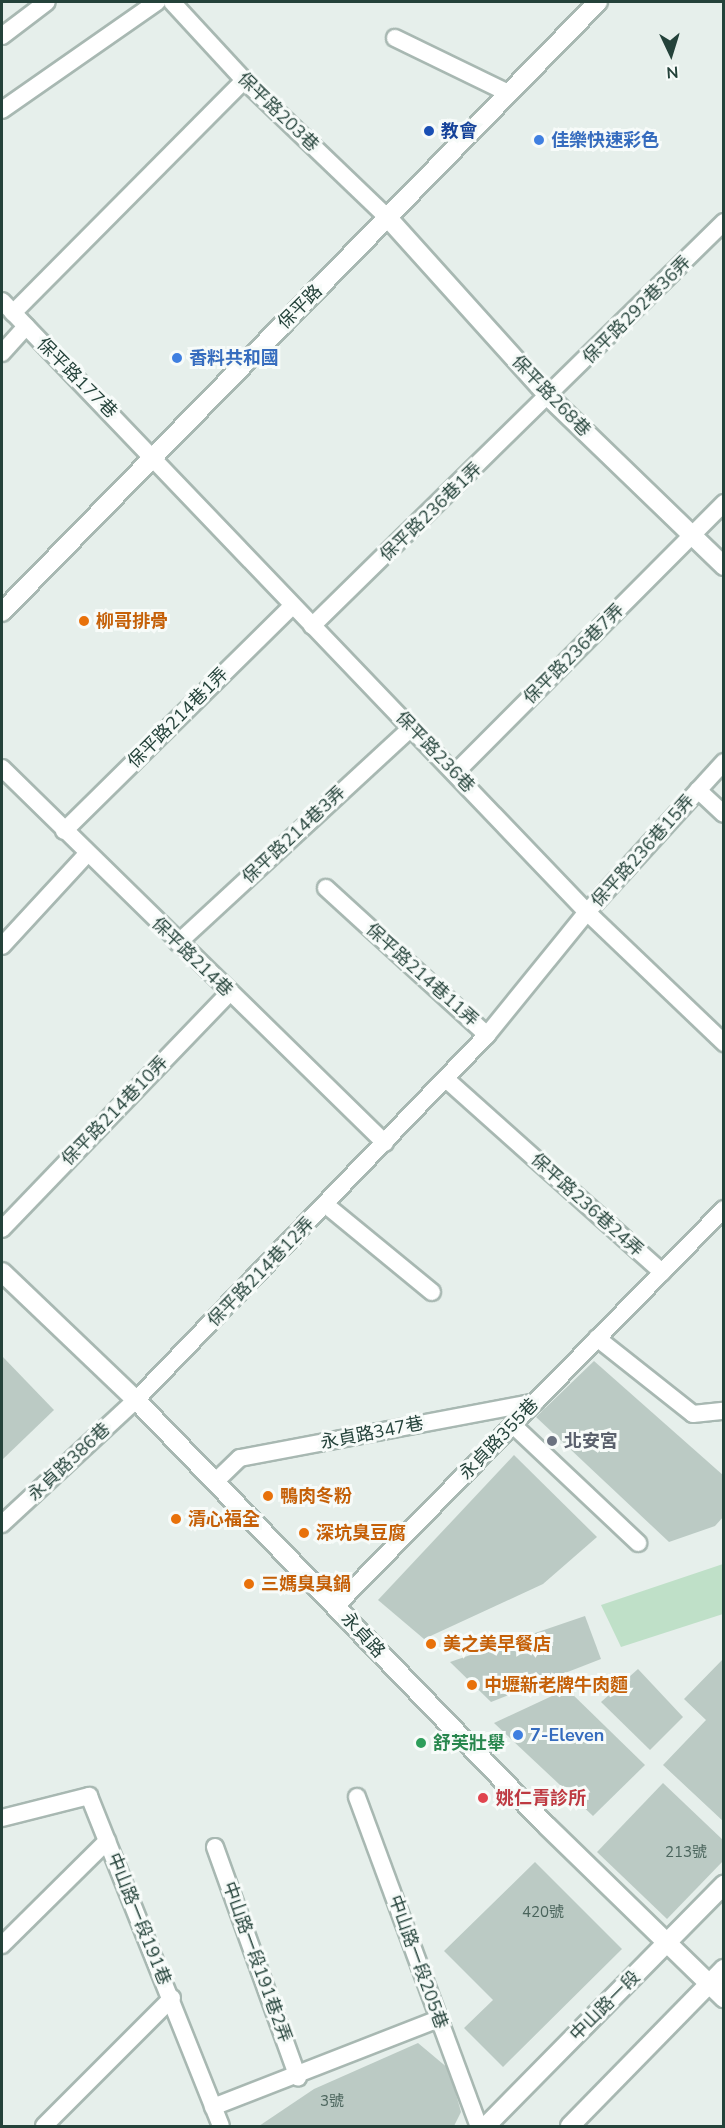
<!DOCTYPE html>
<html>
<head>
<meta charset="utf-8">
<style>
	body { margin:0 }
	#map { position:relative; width:725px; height:2128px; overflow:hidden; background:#e6efeb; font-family:"Nunito Sans","Noto Sans TC",sans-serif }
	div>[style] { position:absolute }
	.green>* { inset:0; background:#bfe0c8 }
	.building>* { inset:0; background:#bbcac4 }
	.roads { filter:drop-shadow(2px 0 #a8b8b2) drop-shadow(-2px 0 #a8b8b2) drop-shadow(0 2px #a8b8b2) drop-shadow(0 -2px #a8b8b2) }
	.lane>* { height:16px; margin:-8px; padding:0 8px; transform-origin:8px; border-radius:8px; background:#fff }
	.street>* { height:18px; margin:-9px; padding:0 9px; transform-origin:9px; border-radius:9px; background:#fff }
	.secondary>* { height:18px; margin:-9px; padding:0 9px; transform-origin:9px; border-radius:9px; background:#fff }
	.dots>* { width:16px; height:16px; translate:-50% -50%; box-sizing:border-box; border:3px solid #f7fbf9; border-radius:50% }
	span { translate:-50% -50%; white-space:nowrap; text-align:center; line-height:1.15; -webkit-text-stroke:6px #f7fbf9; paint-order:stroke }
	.number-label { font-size:15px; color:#4a645c }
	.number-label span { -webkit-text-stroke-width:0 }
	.street-label { font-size:18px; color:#24423a }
	.transit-label { font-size:18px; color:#164399; font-weight:700 }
	.left { translate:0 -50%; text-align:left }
	.shop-label { font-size:18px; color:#366cbe; font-weight:700 }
	.food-label { font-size:18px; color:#c56008; font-weight:700 }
	.worship-label { font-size:18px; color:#5b616d; font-weight:700 }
	.leisure-label { font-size:18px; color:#27864d; font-weight:700 }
	.health-label { font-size:18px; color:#be3a42; font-weight:700 }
	.frame { position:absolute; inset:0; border:3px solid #24423a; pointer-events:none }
	.north { position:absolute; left:641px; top:24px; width:60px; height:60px; -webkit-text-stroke:4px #f7fbf9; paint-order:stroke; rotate:176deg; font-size:16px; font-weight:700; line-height:24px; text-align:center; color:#24423a }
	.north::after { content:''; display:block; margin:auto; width:21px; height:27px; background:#24423a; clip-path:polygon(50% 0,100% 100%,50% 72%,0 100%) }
</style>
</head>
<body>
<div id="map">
	<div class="green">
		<i style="clip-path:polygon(723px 1564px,723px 1614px,621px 1647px,601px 1605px)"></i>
	</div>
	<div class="building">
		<i style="clip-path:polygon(2px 1356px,54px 1410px,2px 1460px)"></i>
		<i style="clip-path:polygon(594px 1361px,724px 1476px,724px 1516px,715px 1526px,669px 1542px,536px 1417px)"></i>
		<i style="clip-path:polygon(514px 1455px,597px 1537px,543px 1584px,424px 1639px,378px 1600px)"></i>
		<i style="clip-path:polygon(585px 1616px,601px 1659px,491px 1702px,450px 1662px)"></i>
		<i style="clip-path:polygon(724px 1658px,724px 1822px,663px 1765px,706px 1720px,684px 1699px)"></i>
		<i style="clip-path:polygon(638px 1669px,683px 1717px,650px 1750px,601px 1702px)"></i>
		<i style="clip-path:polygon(567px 1689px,645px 1765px,593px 1816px,494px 1723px)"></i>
		<i style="clip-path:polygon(663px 1783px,724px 1841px,724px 1860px,667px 1919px,597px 1852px)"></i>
		<i style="clip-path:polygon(535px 1862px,622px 1949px,503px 2067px,464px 2028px,493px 2000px,444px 1951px)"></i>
		<i style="clip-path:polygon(418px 2043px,449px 2069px,461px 2112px,454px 2126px,259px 2126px,314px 2089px)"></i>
	</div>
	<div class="roads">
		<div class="lane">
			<i style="left:172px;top:2px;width:106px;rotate:47.3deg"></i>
			<i style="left:244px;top:80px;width:199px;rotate:43.8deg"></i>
			<i style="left:2px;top:36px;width:56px;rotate:-37.1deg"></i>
			<i style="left:395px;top:38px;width:123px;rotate:25.9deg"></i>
			<i style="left:2px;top:110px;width:189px;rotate:-34.9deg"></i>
			<i style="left:2px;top:301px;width:846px;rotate:46.25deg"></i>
			<i style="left:587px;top:912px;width:190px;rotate:43.7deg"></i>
			<i style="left:13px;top:313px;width:328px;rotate:-45.2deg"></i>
			<i style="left:2px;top:353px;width:36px;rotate:-48deg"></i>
			<i style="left:312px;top:626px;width:577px;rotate:-44.44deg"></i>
			<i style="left:2px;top:768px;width:536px;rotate:44.4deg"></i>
			<i style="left:455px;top:773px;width:381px;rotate:-45.1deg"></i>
			<i style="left:698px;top:790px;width:35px;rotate:43deg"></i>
			<i style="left:64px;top:831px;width:320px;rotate:-44.6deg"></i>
			<i style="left:326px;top:888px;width:218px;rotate:42.4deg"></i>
			<i style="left:178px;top:943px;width:317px;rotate:-42.7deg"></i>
			<i style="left:2px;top:946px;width:125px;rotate:-47.3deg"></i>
			<i style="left:446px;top:1079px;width:290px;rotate:41.8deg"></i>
			<i style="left:326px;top:1205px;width:137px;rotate:39.4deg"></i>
			<i style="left:2px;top:1229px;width:327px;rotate:-46.1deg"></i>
			<i style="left:597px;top:1338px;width:122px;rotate:38.4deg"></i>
			<i style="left:693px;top:1414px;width:31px;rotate:-6deg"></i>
			<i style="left:513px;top:1425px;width:172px;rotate:43.3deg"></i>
			<i style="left:216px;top:1481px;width:33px;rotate:-44deg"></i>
			<i style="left:240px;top:1458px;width:301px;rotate:-10.7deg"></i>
			<i style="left:2px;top:1524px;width:183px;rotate:-42.8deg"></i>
			<i style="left:136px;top:1400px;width:506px;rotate:-46.12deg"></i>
			<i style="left:487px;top:1035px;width:159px;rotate:-50.9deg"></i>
			<i style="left:587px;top:912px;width:203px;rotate:-47.6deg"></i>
			<i style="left:336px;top:1606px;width:555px;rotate:-45.66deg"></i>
			<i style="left:357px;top:1797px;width:351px;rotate:69.7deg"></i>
			<i style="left:2px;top:1818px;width:90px;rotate:-14.2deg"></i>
			<i style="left:89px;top:1796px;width:355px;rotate:68.2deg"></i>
			<i style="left:215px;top:1847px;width:245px;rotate:70.2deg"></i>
			<i style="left:2px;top:1945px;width:148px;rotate:-44.7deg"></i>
			<i style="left:213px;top:2107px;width:243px;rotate:-21.3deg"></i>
			<i style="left:44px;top:2126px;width:181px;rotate:-45deg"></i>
		</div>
		<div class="street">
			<i style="left:388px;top:218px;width:242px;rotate:48deg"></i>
			<i style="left:550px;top:398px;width:242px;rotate:44deg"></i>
			<i style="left:2px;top:612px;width:853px;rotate:-45.67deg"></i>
			<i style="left:2px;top:1272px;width:185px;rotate:43.7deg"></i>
			<i style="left:136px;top:1400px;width:592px;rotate:46.03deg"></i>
			<i style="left:547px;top:1826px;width:247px;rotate:44.2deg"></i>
		</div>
		<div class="secondary">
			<i style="left:486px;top:2126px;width:339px;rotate:-45.4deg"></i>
			<i style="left:570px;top:2126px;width:220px;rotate:-45.6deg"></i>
		</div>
	</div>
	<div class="dots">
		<i style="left:429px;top:131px;background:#1a4fb4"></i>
		<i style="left:539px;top:140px;background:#3f7fe0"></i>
		<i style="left:177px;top:358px;background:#3f7fe0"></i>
		<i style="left:84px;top:621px;background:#e8710a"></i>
		<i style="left:552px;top:1441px;background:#6b7280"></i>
		<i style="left:268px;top:1496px;background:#e8710a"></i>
		<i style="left:176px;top:1519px;background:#e8710a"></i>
		<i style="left:304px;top:1533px;background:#e8710a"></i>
		<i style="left:249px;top:1584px;background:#e8710a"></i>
		<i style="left:431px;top:1644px;background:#e8710a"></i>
		<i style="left:472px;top:1685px;background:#e8710a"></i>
		<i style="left:518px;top:1735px;background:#3f7fe0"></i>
		<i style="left:421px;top:1743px;background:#2e9e5b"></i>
		<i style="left:483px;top:1798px;background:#e0444e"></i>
	</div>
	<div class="number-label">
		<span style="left:686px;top:1853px">213號</span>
		<span style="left:543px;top:1913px">420號</span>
		<span style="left:332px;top:2102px">3號</span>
	</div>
	<div class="street-label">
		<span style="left:278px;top:112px;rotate:44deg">保平路203巷</span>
		<span style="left:300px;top:307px;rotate:-45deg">保平路</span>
		<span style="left:637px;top:310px;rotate:-45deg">保平路292巷36弄</span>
		<span style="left:77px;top:378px;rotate:45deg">保平路177巷</span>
		<span style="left:551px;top:396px;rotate:46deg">保平路268巷</span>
		<span style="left:431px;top:512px;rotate:-44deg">保平路236巷1弄</span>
		<span style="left:574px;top:654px;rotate:-45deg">保平路236巷7弄</span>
		<span style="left:178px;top:718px;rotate:-45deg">保平路214巷1弄</span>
		<span style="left:435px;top:752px;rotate:46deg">保平路236巷</span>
		<span style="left:294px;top:835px;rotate:-43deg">保平路214巷3弄</span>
		<span style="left:643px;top:851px;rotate:-48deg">保平路236巷15弄</span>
		<span style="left:192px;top:957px;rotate:44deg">保平路214巷</span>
		<span style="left:422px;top:975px;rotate:42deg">保平路214巷11弄</span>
		<span style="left:115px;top:1111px;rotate:-46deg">保平路214巷10弄</span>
		<span style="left:587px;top:1205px;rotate:42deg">保平路236巷24弄</span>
		<span style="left:261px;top:1272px;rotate:-46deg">保平路214巷12弄</span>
		<span style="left:372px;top:1433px;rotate:-11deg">永貞路347巷</span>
		<span style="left:499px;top:1439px;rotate:-46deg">永貞路355巷</span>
		<span style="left:69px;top:1462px;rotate:-43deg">永貞路386巷</span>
		<span style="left:363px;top:1635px;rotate:47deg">永貞路</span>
		<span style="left:139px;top:1919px;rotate:68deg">中山路一段191巷</span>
		<span style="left:257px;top:1962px;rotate:70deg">中山路一段191巷2弄</span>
		<span style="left:418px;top:1962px;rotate:70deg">中山路一段205巷</span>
		<span style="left:605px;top:2006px;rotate:-45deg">中山路一段</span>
	</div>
	<div class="transit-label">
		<span class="left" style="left:441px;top:131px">教會</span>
	</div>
	<div class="shop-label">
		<span class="left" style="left:551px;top:140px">佳樂快速彩色</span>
		<span class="left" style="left:189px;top:358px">香料共和國</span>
		<span class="left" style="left:530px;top:1735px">7-Eleven</span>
	</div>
	<div class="food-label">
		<span class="left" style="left:96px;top:621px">柳哥排骨</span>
		<span class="left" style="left:280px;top:1496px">鴨肉冬粉</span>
		<span class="left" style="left:188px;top:1519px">清心福全</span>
		<span class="left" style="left:316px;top:1533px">深坑臭豆腐</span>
		<span class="left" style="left:261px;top:1584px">三媽臭臭鍋</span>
		<span class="left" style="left:443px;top:1644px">美之美早餐店</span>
		<span class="left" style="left:484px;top:1685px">中壢新老牌牛肉麵</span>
	</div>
	<div class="worship-label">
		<span class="left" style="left:564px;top:1441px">北安宮</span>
	</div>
	<div class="leisure-label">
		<span class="left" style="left:433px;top:1743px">舒芙壯舉</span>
	</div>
	<div class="health-label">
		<span class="left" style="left:496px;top:1798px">姚仁青診所</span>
	</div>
	<div class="frame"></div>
	<div class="north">N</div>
</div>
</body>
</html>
